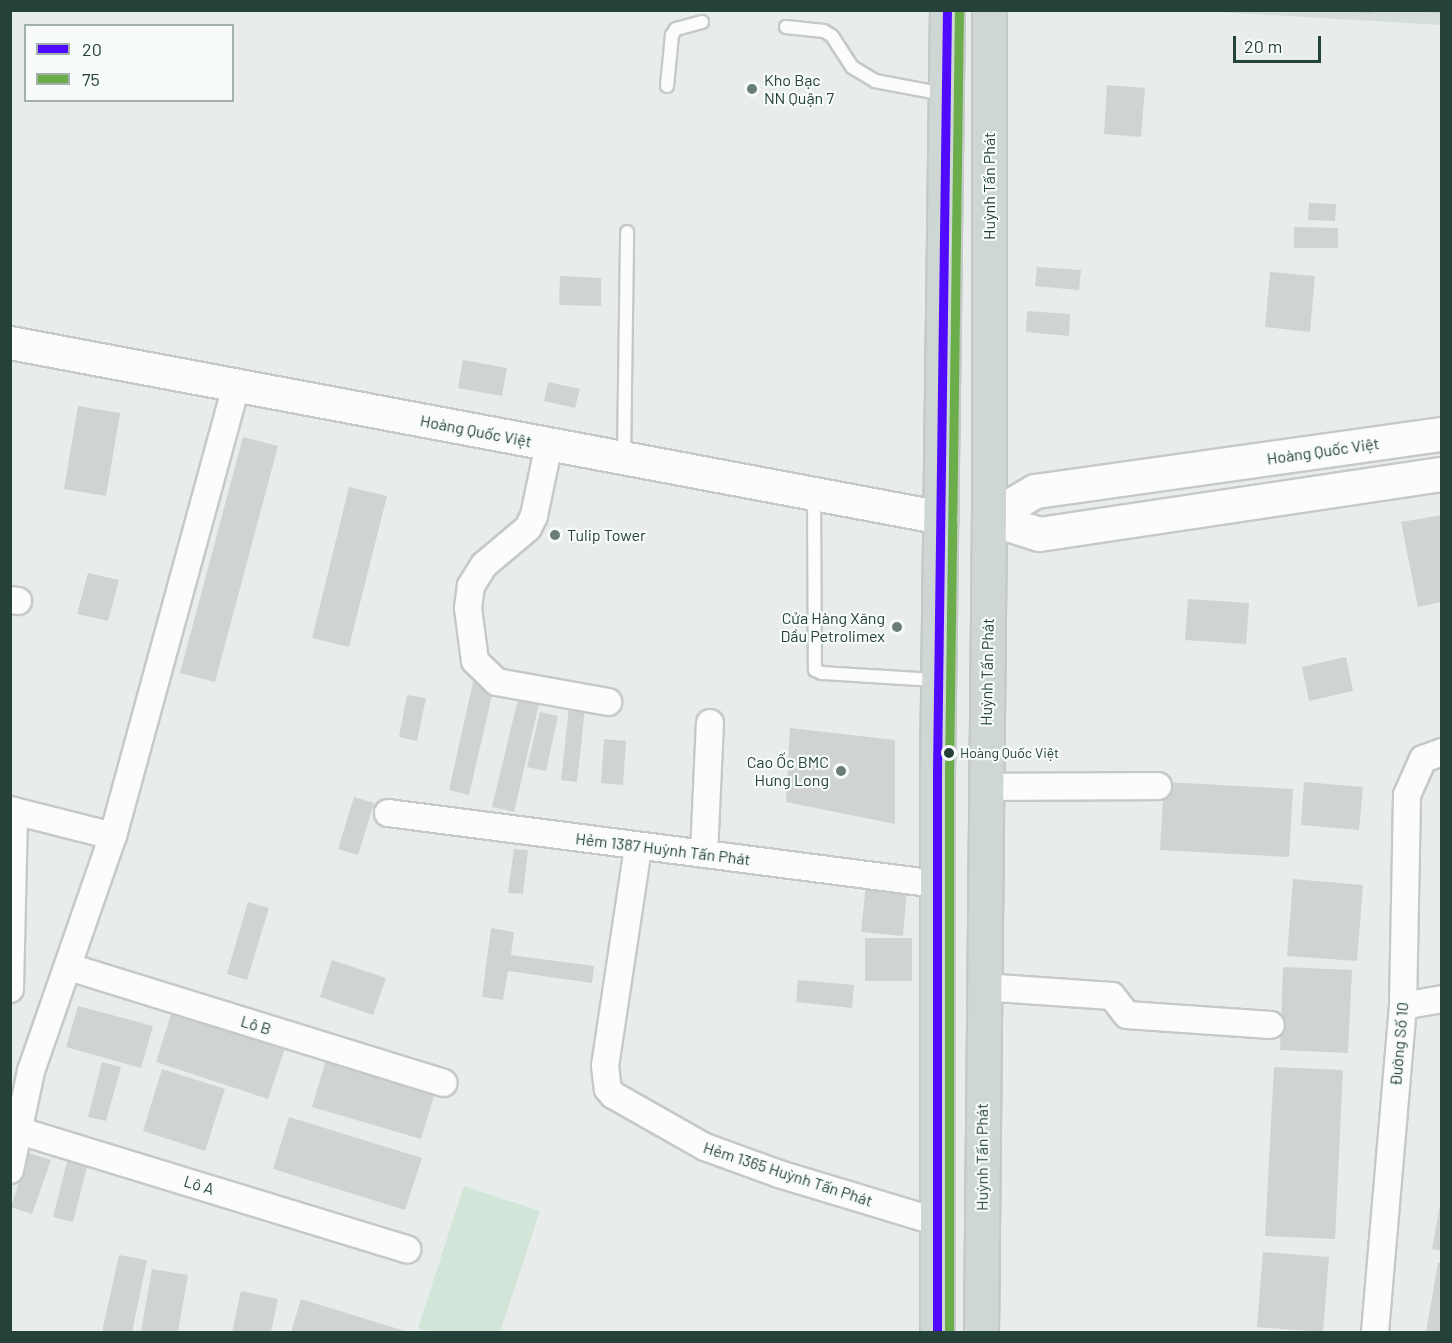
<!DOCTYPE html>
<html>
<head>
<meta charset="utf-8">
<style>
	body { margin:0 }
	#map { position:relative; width:1452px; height:1343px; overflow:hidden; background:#e8edeb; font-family:Barlow,sans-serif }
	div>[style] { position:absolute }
	.built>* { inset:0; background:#d6dedb }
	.green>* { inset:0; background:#d1e6d8 }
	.building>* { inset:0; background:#cfd4d2 }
	.roads { filter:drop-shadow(2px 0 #c5cac8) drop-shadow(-2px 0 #c5cac8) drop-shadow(0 2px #c5cac8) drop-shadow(0 -2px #c5cac8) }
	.service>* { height:12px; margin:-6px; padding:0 6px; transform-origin:6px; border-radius:6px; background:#fcfcfc }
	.minor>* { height:26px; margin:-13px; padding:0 13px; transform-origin:13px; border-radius:13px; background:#fcfcfc }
	.tertiary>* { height:32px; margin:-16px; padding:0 16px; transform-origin:16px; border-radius:16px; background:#fcfcfc }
	.secondary>* { height:33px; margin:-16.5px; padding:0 16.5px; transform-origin:16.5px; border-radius:16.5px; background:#fcfcfc }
	.primary>* { height:33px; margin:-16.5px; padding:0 16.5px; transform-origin:16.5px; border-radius:16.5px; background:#cfd7d5 }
	.bus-1>* { height:9px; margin:-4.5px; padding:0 4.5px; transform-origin:4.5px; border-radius:4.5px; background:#4f0aff }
	.bus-2>* { height:9px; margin:-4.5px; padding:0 4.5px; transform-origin:4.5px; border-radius:4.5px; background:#6aad4a }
	.dots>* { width:16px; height:16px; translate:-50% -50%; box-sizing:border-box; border:3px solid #f7fbf9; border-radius:50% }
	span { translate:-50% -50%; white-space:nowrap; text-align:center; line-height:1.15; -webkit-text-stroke:4.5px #f7fbf9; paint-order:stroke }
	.bus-label { font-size:14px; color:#24423a }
	.left { translate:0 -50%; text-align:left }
	.poi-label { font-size:16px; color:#24423a }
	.right { translate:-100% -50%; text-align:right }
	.street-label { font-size:16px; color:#24423a }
	.frame { position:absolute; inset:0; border:12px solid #24423a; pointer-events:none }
	.legend { position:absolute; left:24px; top:24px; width:210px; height:78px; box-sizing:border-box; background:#f7fbf9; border:2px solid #a3b1ad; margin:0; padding:8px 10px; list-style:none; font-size:18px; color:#24423a }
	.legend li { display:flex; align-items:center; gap:12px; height:30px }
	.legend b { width:30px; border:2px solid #a3b1ad }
	.scale { position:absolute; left:1233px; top:36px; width:88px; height:27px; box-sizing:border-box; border:3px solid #24423a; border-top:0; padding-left:8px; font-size:18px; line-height:21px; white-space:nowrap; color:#24423a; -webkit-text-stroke:4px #f7fbf9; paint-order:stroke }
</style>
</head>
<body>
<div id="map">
	<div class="built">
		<i style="clip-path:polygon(1199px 11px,1441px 11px,1441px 25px)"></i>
	</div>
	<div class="green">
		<i style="clip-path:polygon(464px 1186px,540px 1211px,500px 1332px,431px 1332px,418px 1328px)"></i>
	</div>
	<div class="building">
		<i style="clip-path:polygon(1339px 10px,1372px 10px,1372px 14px)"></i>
		<i style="clip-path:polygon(1420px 10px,1442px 10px,1442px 13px,1420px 12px)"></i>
		<i style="clip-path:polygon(1107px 85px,1145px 88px,1141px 137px,1104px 134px)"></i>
		<i style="clip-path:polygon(1309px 203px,1336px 204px,1335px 221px,1308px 220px)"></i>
		<i style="clip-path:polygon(1294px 227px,1338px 228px,1338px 248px,1294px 248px)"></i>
		<i style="clip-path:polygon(1037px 267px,1081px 270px,1079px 290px,1035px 286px)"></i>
		<i style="clip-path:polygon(1270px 272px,1315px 276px,1310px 332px,1265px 327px)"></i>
		<i style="clip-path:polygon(560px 276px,601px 278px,601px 306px,559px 305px)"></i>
		<i style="clip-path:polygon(1027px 311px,1070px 314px,1069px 336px,1026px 332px)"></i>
		<i style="clip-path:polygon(463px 360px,507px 368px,502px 396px,458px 388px)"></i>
		<i style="clip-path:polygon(548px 382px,580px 389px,575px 408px,544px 401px)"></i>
		<i style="clip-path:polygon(78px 406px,120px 413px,106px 496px,64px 489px)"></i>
		<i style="clip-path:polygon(243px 437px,278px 446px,215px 682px,180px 673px)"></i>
		<i style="clip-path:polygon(349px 487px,387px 496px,349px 647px,312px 638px)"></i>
		<i style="clip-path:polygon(1442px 515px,1442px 602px,1418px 607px,1401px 522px)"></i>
		<i style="clip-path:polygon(88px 573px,119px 580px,108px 621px,77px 614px)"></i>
		<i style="clip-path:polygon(1188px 599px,1249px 603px,1246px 644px,1185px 640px)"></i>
		<i style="clip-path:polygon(1346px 657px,1353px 691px,1309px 701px,1302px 667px)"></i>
		<i style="clip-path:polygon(473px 682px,494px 687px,469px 795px,449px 790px)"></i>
		<i style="clip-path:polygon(407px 695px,426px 698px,417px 741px,399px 737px)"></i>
		<i style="clip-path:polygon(518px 699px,539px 704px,514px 812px,492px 807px)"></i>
		<i style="clip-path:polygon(569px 707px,585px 709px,577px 782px,561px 780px)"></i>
		<i style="clip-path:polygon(540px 712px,558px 716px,546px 771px,527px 767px)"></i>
		<i style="clip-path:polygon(790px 728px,895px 740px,895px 824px,786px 802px)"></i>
		<i style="clip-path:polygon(604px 739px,626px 741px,623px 785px,601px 783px)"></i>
		<i style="clip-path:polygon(1164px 782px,1293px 789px,1289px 857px,1160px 850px)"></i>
		<i style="clip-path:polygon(1304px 782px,1363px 787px,1359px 830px,1301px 825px)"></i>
		<i style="clip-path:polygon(354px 797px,374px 803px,358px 855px,338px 849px)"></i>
		<i style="clip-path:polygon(514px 849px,528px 850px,523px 894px,508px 893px)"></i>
		<i style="clip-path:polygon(1293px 879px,1363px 885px,1357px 961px,1287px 956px)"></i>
		<i style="clip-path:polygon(866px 884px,907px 888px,903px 936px,861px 932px)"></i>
		<i style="clip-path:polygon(248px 902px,269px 908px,247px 980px,227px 974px)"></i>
		<i style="clip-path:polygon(491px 928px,514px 932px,511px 955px,594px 966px,592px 983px,508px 971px,503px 1000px,482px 997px)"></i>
		<i style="clip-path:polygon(865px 938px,912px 938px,912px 981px,865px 981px)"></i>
		<i style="clip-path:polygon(332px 960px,386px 978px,373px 1015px,320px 997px)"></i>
		<i style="clip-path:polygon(1283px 967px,1352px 970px,1348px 1053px,1280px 1050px)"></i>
		<i style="clip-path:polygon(798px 980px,854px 985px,852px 1008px,796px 1002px)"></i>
		<i style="clip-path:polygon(174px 1005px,287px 1042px,268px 1099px,156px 1062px)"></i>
		<i style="clip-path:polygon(78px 1006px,153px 1026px,141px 1068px,66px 1047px)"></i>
		<i style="clip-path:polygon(328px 1053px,437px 1086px,421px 1139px,312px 1107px)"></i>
		<i style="clip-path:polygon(102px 1062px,121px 1067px,106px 1121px,88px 1117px)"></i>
		<i style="clip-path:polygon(1274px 1067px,1343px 1070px,1335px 1239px,1265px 1236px)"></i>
		<i style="clip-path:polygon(162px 1069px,225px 1089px,205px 1151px,143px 1131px)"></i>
		<i style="clip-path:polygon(289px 1117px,422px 1158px,405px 1210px,273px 1169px)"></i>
		<i style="clip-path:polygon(29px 1153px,51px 1160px,32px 1214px,11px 1207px)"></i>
		<i style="clip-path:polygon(68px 1158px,88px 1163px,73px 1222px,53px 1217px)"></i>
		<i style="clip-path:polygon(1440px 1205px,1442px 1205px,1442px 1251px,1432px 1249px)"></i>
		<i style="clip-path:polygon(1263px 1252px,1329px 1257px,1323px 1332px,1257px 1327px)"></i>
		<i style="clip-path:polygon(119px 1255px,147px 1260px,132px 1332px,102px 1332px)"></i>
		<i style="clip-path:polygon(1438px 1263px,1442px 1263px,1442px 1332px,1426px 1332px)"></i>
		<i style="clip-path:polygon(152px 1269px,188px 1275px,178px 1332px,141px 1332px)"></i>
		<i style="clip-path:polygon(241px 1291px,278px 1299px,271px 1332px,232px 1332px)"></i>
		<i style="clip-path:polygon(301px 1299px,408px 1332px,291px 1332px)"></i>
	</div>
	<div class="roads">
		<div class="service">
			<i style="left:786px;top:27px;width:38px;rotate:6deg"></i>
			<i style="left:824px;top:31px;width:9px;rotate:32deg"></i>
			<i style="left:832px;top:36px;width:37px;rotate:57deg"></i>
			<i style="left:852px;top:67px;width:27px;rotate:31deg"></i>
			<i style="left:875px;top:81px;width:70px;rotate:10.7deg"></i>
			<i style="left:667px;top:86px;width:51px;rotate:-84.4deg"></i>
			<i style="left:672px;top:35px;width:7px;rotate:-56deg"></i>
			<i style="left:676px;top:29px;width:27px;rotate:-15deg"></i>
			<i style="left:624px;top:457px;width:225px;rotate:-89.2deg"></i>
			<i style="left:814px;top:495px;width:175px;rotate:89.7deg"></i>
			<i style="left:815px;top:670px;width:8px;rotate:23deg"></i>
			<i style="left:822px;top:673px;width:115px;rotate:3.5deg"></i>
		</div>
		<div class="minor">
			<i style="left:549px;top:444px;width:74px;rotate:101.8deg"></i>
			<i style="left:534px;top:516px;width:13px;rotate:117deg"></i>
			<i style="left:528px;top:528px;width:57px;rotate:139.9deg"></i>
			<i style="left:484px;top:565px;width:25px;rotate:122deg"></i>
			<i style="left:471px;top:586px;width:22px;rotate:98deg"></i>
			<i style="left:468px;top:608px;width:53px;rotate:82.5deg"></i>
			<i style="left:475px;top:661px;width:30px;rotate:44deg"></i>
			<i style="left:497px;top:682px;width:113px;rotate:10.2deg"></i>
			<i style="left:10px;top:600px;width:8px;rotate:7deg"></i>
			<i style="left:985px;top:787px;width:173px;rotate:-0.3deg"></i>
			<i style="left:10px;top:810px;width:106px;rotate:14.2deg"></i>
			<i style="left:388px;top:813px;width:554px;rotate:7.37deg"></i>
			<i style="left:638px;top:848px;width:220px;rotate:98.6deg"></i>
			<i style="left:605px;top:1066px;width:23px;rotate:83deg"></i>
			<i style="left:608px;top:1089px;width:8px;rotate:50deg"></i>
			<i style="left:613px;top:1095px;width:106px;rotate:29.5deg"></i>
			<i style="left:705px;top:1147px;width:79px;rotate:20deg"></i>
			<i style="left:779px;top:1174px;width:166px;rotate:16.8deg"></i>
			<i style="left:704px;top:854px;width:131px;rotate:-87.4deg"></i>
			<i style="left:69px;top:967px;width:392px;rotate:17.2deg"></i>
			<i style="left:982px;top:987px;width:130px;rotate:4deg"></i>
			<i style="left:1112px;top:996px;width:24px;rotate:52deg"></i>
			<i style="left:1127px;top:1015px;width:144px;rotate:4deg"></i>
			<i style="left:10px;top:989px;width:178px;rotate:-88.7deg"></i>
			<i style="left:1403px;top:1006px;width:40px;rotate:-10deg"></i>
			<i style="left:14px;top:1114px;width:18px;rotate:71deg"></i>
			<i style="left:20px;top:1131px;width:405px;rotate:17deg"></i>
			<i style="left:10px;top:1170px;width:101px;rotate:-78deg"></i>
			<i style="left:31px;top:1071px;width:249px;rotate:-70.8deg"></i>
			<i style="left:113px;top:836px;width:467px;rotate:-74.7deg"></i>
			<i style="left:1375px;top:1332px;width:327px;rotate:-85.1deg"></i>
			<i style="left:1403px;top:1006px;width:211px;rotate:-88.9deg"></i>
			<i style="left:1407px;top:795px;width:39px;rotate:-66deg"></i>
			<i style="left:1423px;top:759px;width:20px;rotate:-20deg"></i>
		</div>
		<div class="tertiary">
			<i style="left:10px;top:343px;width:948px;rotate:10.63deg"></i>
		</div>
		<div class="secondary">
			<i style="left:989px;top:518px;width:53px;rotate:-30.4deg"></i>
			<i style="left:1035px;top:491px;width:411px;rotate:-8deg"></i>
			<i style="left:989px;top:518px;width:52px;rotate:17.7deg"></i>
			<i style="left:1039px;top:534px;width:407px;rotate:-8.5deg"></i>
		</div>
		<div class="primary">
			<i style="left:937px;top:1332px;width:560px;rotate:-90deg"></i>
			<i style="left:937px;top:772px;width:762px;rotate:-89.25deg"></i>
			<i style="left:981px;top:1332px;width:814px;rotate:-89.44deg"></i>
			<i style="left:989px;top:518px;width:508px;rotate:-90deg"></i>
		</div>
	</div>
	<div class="bus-1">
		<i style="left:937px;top:1332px;width:560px;rotate:-90deg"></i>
		<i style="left:937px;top:772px;width:762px;rotate:-89.25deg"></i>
	</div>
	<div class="bus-2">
		<i style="left:949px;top:1332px;width:560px;rotate:-90deg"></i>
		<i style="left:949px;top:772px;width:762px;rotate:-89.25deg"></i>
	</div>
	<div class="dots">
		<i style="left:752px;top:89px;background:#697e78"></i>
		<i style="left:555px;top:535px;background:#697e78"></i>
		<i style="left:897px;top:627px;background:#697e78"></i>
		<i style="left:949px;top:753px;background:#24423a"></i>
		<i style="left:841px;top:771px;background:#697e78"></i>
	</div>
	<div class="bus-label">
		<span class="left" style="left:960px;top:753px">Hoàng Quốc Việt</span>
	</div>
	<div class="poi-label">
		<span class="left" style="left:764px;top:89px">Kho Bạc<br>NN Quận 7</span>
		<span class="left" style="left:567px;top:535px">Tulip Tower</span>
		<span class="right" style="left:885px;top:627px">Cửa Hàng Xăng<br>Dầu Petrolimex</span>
		<span class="right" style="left:829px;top:771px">Cao Ốc BMC<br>Hưng Long</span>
	</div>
	<div class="street-label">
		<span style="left:989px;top:186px;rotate:-90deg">Huỳnh Tấn Phát</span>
		<span style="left:476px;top:431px;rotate:11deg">Hoàng Quốc Việt</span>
		<span style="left:1323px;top:451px;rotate:-8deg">Hoàng Quốc Việt</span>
		<span style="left:987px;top:672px;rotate:-89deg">Huỳnh Tấn Phát</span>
		<span style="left:663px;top:849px;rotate:7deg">Hẻm 1387 Huỳnh Tấn Phát</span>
		<span style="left:256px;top:1025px;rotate:17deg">Lô B</span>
		<span style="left:1399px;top:1044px;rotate:-85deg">Đường Số 10</span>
		<span style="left:982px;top:1157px;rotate:-90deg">Huỳnh Tấn Phát</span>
		<span style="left:788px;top:1174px;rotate:18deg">Hẻm 1365 Huỳnh Tấn Phát</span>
		<span style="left:199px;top:1185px;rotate:17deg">Lô A</span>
	</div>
	<div class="frame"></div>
	<ul class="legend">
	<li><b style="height:8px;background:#4f0aff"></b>20</li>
	<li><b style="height:8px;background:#6aad4a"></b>75</li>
	</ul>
	<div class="scale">20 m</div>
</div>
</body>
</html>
